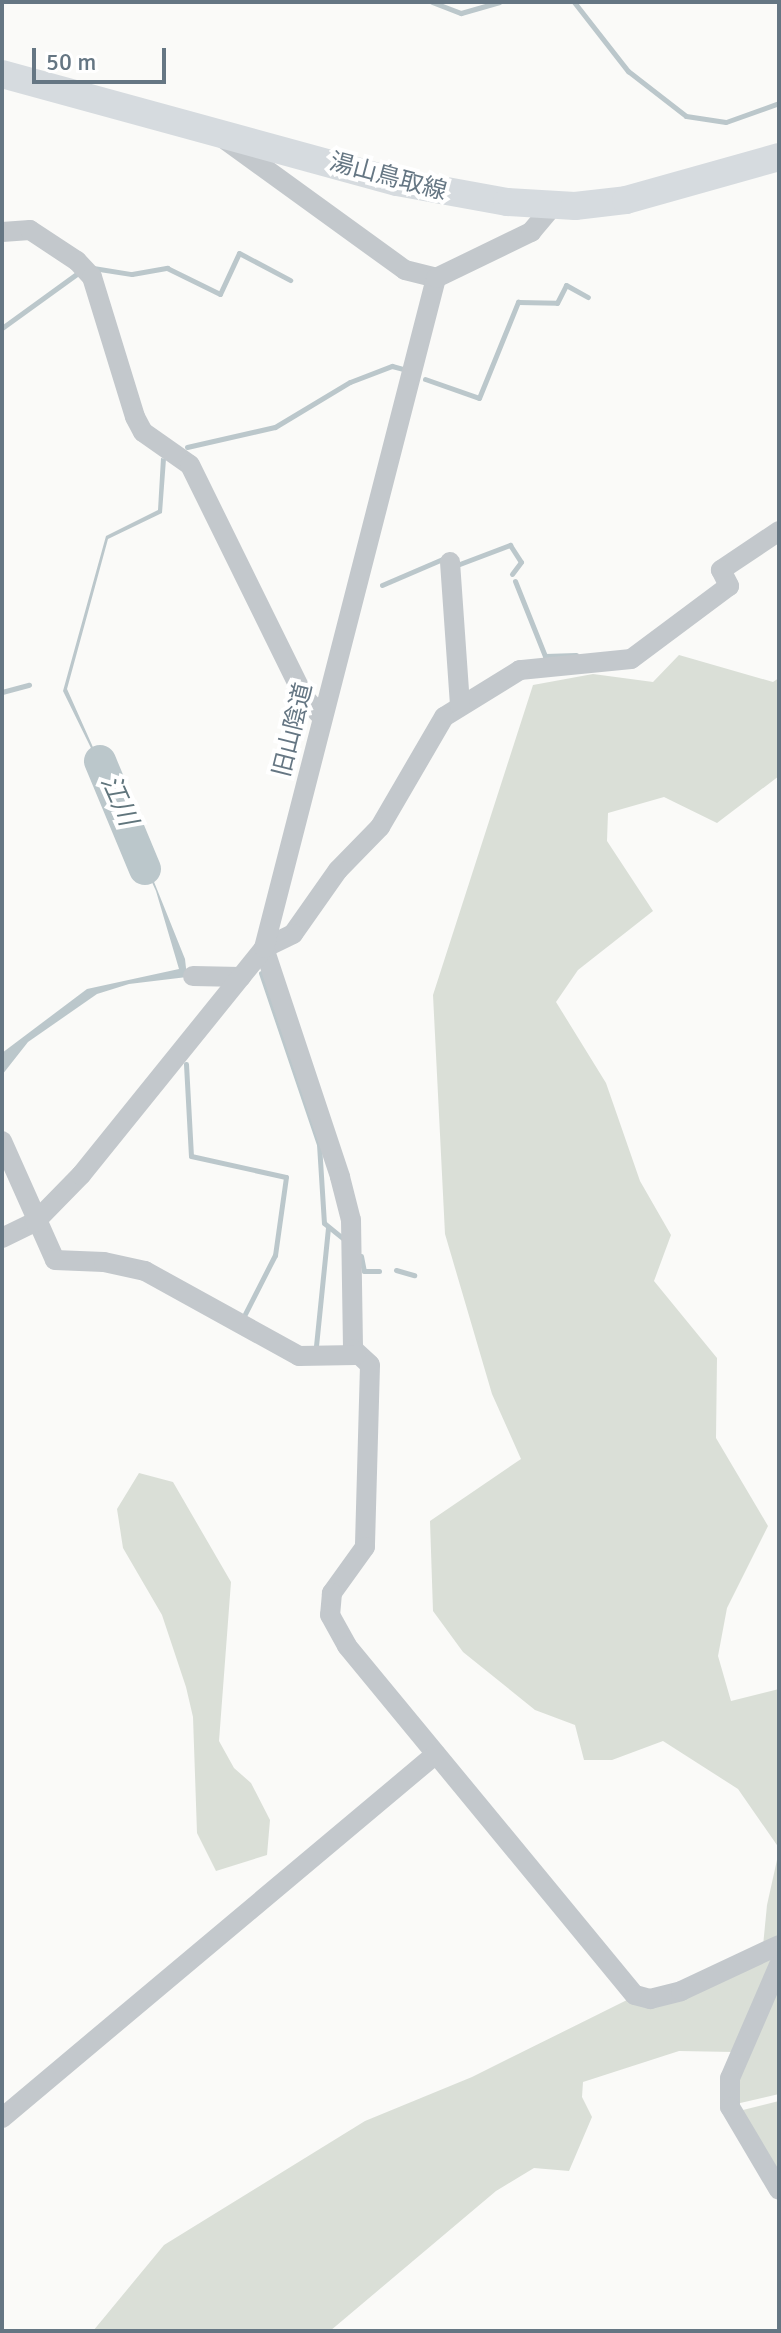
<!DOCTYPE html>
<html>
<head>
<meta charset="utf-8">
<style>
	body { margin:0 }
	#map { position:relative; width:781px; height:2333px; overflow:hidden; background:#fafaf8; font-family:Signika,"Noto Sans JP",sans-serif }
	div>[style] { position:absolute }
	.green>* { inset:0; background:#dadfd7 }
	.water>* { inset:0; background:#bbc7cb }
	.stream>* { height:5px; margin:-2.5px; padding:0 2.5px; transform-origin:2.5px; border-radius:2.5px; background:#bbc7cb }
	.river>* { height:32px; margin:-16px; padding:0 16px; transform-origin:16px; border-radius:16px; background:#bbc7cb }
	.minor>* { height:20px; margin:-10px; padding:0 10px; transform-origin:10px; border-radius:10px; background:#c3c8cc }
	.secondary>* { height:28px; margin:-14px; padding:0 14px; transform-origin:14px; border-radius:14px; background:#d6dbdf }
	span { translate:-50% -50%; white-space:nowrap; text-align:center; line-height:1.15; -webkit-text-stroke:8px #fff; paint-order:stroke }
	.street-label { font-size:24px; color:#657683 }
	.water-label { font-size:26px; color:#60757c; font-style:italic }
	.frame { position:absolute; inset:0; border:4px solid #657683; pointer-events:none }
	.scale { position:absolute; left:32px; top:48px; width:134px; height:36px; box-sizing:border-box; border:4px solid #657683; border-top:0; padding-left:10px; font-size:24px; line-height:28px; white-space:nowrap; color:#657683; -webkit-text-stroke:6px #fff; paint-order:stroke }
</style>
</head>
<body>
<div id="map">
	<div class="green">
		<i style="clip-path:polygon(679px 655px,773px 682px,779px 678px,779px 776px,717px 823px,664px 797px,608px 813px,607px 841px,653px 911px,578px 970px,556px 1002px,606px 1083px,640px 1181px,671px 1235px,654px 1281px,717px 1358px,716px 1438px,768px 1526px,727px 1608px,718px 1656px,731px 1701px,779px 1689px,779px 1848px,738px 1789px,663px 1741px,612px 1760px,584px 1760px,575px 1725px,535px 1710px,463px 1652px,433px 1611px,430px 1521px,521px 1459px,492px 1394px,445px 1234px,433px 995px,533px 685px,593px 674px,653px 682px)"></i>
		<i style="clip-path:polygon(139px 1473px,173px 1482px,231px 1582px,219px 1741px,234px 1768px,251px 1783px,270px 1820px,267px 1855px,216px 1871px,197px 1833px,193px 1717px,186px 1687px,162px 1615px,123px 1548px,117px 1509px)"></i>
		<i style="clip-path:polygon(779px 1851px,779px 1936px,763px 1946px,767px 1905px)"></i>
		<i style="clip-path:polygon(779px 1949px,734px 2052px,679px 2051px,583px 2082px,582px 2097px,592px 2117px,569px 2171px,534px 2168px,496px 2191px,330px 2331px,93px 2331px,164px 2245px,365px 2121px,472px 2077px,629px 1999px)"></i>
		<i style="clip-path:polygon(779px 1985px,779px 2094px,736px 2104px,735px 2083px)"></i>
		<i style="clip-path:polygon(779px 2101px,779px 2182px,739px 2111px)"></i>
	</div>
	<div class="water">
		<i style="clip-path:polygon(161px 458px,166px 459px,162px 513px,108px 539px,67px 689px,117px 801px,63px 691px,106px 536px,158px 510px)"></i>
		<i style="clip-path:polygon(132px 827px,185px 959px,187px 977px,129px 984px,97px 994px,28px 1042px,2px 1075px,2px 1053px,87px 989px,179px 969px,156px 891px,127px 828px)"></i>
	</div>
	<div class="stream">
		<i style="left:432px;top:2px;width:31px;rotate:21deg"></i>
		<i style="left:461px;top:13px;width:40px;rotate:-16deg"></i>
		<i style="left:574px;top:2px;width:88px;rotate:52deg"></i>
		<i style="left:628px;top:71px;width:73px;rotate:37.8deg"></i>
		<i style="left:686px;top:116px;width:40px;rotate:8.5deg"></i>
		<i style="left:726px;top:122px;width:56px;rotate:-19.7deg"></i>
		<i style="left:93px;top:268px;width:39px;rotate:9deg"></i>
		<i style="left:132px;top:274px;width:36px;rotate:-10deg"></i>
		<i style="left:167px;top:268px;width:59px;rotate:26.1deg"></i>
		<i style="left:220px;top:294px;width:45px;rotate:-65.1deg"></i>
		<i style="left:239px;top:253px;width:58px;rotate:27.9deg"></i>
		<i style="left:2px;top:328px;width:94px;rotate:-35.9deg"></i>
		<i style="left:425px;top:379px;width:57px;rotate:19.4deg"></i>
		<i style="left:479px;top:398px;width:104px;rotate:-67.9deg"></i>
		<i style="left:518px;top:302px;width:39px;rotate:1deg"></i>
		<i style="left:557px;top:303px;width:20px;rotate:-63deg"></i>
		<i style="left:566px;top:285px;width:25px;rotate:29deg"></i>
		<i style="left:187px;top:447px;width:90px;rotate:-12.8deg"></i>
		<i style="left:275px;top:427px;width:87px;rotate:-31deg"></i>
		<i style="left:350px;top:382px;width:45px;rotate:-20.9deg"></i>
		<i style="left:392px;top:366px;width:11px;rotate:15deg"></i>
		<i style="left:457px;top:565px;width:57px;rotate:-20.7deg"></i>
		<i style="left:510px;top:545px;width:20px;rotate:57deg"></i>
		<i style="left:521px;top:562px;width:15px;rotate:127deg"></i>
		<i style="left:515px;top:581px;width:81px;rotate:68.2deg"></i>
		<i style="left:545px;top:656px;width:31px;rotate:-2deg"></i>
		<i style="left:382px;top:585px;width:69px;rotate:-23.2deg"></i>
		<i style="left:2px;top:692px;width:28px;rotate:-15deg"></i>
		<i style="left:261px;top:973px;width:181px;rotate:71.3deg"></i>
		<i style="left:319px;top:1144px;width:79px;rotate:86.4deg"></i>
		<i style="left:324px;top:1223px;width:26px;rotate:39deg"></i>
		<i style="left:186px;top:1064px;width:92px;rotate:86.9deg"></i>
		<i style="left:191px;top:1156px;width:97px;rotate:12.5deg"></i>
		<i style="left:286px;top:1177px;width:79px;rotate:98deg"></i>
		<i style="left:275px;top:1255px;width:66px;rotate:117deg"></i>
		<i style="left:361px;top:1256px;width:15px;rotate:79deg"></i>
		<i style="left:364px;top:1271px;width:15px"></i>
		<i style="left:396px;top:1270px;width:19px;rotate:16deg"></i>
		<i style="left:316px;top:1346px;width:119px;rotate:-84.2deg"></i>
	</div>
	<div class="river">
		<i style="left:100px;top:761px;width:117px;rotate:67.4deg"></i>
	</div>
	<div class="minor">
		<i style="left:224px;top:139px;width:223px;rotate:35.9deg"></i>
		<i style="left:405px;top:270px;width:32px;rotate:14deg"></i>
		<i style="left:2px;top:232px;width:28px;rotate:-4deg"></i>
		<i style="left:30px;top:230px;width:56px;rotate:33.4deg"></i>
		<i style="left:77px;top:261px;width:22px;rotate:47deg"></i>
		<i style="left:92px;top:277px;width:146px;rotate:72.9deg"></i>
		<i style="left:135px;top:417px;width:17px;rotate:62deg"></i>
		<i style="left:143px;top:432px;width:57px;rotate:35.1deg"></i>
		<i style="left:190px;top:465px;width:258px;rotate:63.8deg"></i>
		<i style="left:304px;top:697px;width:27px;rotate:48deg"></i>
		<i style="left:779px;top:531px;width:70px;rotate:146.1deg"></i>
		<i style="left:721px;top:570px;width:18px;rotate:63deg"></i>
		<i style="left:729px;top:586px;width:122px;rotate:143.3deg"></i>
		<i style="left:631px;top:659px;width:112px;rotate:174.3deg"></i>
		<i style="left:520px;top:670px;width:89px;rotate:148.3deg"></i>
		<i style="left:444px;top:717px;width:127px;rotate:120.2deg"></i>
		<i style="left:380px;top:827px;width:60px;rotate:134.3deg"></i>
		<i style="left:338px;top:870px;width:78px;rotate:125.1deg"></i>
		<i style="left:293px;top:934px;width:32px;rotate:154deg"></i>
		<i style="left:264px;top:948px;width:241px;rotate:71.6deg"></i>
		<i style="left:340px;top:1177px;width:44px;rotate:75.7deg"></i>
		<i style="left:351px;top:1220px;width:129px;rotate:89.1deg"></i>
		<i style="left:353px;top:1349px;width:23px;rotate:43deg"></i>
		<i style="left:370px;top:1365px;width:182px;rotate:91.6deg"></i>
		<i style="left:365px;top:1547px;width:57px;rotate:125.7deg"></i>
		<i style="left:332px;top:1593px;width:22px;rotate:95deg"></i>
		<i style="left:330px;top:1615px;width:35px;rotate:61deg"></i>
		<i style="left:347px;top:1646px;width:452px;rotate:50.5deg"></i>
		<i style="left:635px;top:1995px;width:16px;rotate:15deg"></i>
		<i style="left:650px;top:1999px;width:32px;rotate:-14deg"></i>
		<i style="left:681px;top:1991px;width:108px;rotate:-25.1deg"></i>
		<i style="left:450px;top:562px;width:144px;rotate:86deg"></i>
		<i style="left:193px;top:976px;width:48px;rotate:1.2deg"></i>
		<i style="left:2px;top:1141px;width:130px;rotate:66deg"></i>
		<i style="left:55px;top:1260px;width:49px;rotate:2.3deg"></i>
		<i style="left:104px;top:1262px;width:42px;rotate:12.4deg"></i>
		<i style="left:145px;top:1271px;width:176px;rotate:28.9deg"></i>
		<i style="left:299px;top:1356px;width:57px;rotate:-1deg"></i>
		<i style="left:2px;top:1238px;width:37px;rotate:-26deg"></i>
		<i style="left:35px;top:1222px;width:66px;rotate:-45.6deg"></i>
		<i style="left:81px;top:1175px;width:292px;rotate:-51.1deg"></i>
		<i style="left:264px;top:948px;width:692px;rotate:-75.6deg"></i>
		<i style="left:436px;top:278px;width:106px;rotate:-25.8deg"></i>
		<i style="left:531px;top:232px;width:34px;rotate:-50deg"></i>
		<i style="left:779px;top:1965px;width:123px;rotate:113.4deg"></i>
		<i style="left:730px;top:2078px;width:29px;rotate:90deg"></i>
		<i style="left:730px;top:2107px;width:96px;rotate:59.4deg"></i>
		<i style="left:2px;top:2118px;width:566px;rotate:-39.99deg"></i>
	</div>
	<div class="secondary">
		<i style="left:2px;top:74px;width:409px;rotate:15.3deg"></i>
		<i style="left:397px;top:182px;width:112px;rotate:10.3deg"></i>
		<i style="left:507px;top:202px;width:68px;rotate:3.4deg"></i>
		<i style="left:575px;top:206px;width:51px;rotate:-6.7deg"></i>
		<i style="left:626px;top:200px;width:159px;rotate:-15.7deg"></i>
	</div>
	<div class="street-label">
		<span style="left:388px;top:177px;rotate:15deg">湯山鳥取線</span>
		<span style="left:293px;top:730px;rotate:-76deg">旧山陰道</span>
	</div>
	<div class="water-label">
		<span style="left:118px;top:801px;rotate:66deg">江川</span>
	</div>
	<div class="frame"></div>
	<div class="scale">50 m</div>
</div>
</body>
</html>
